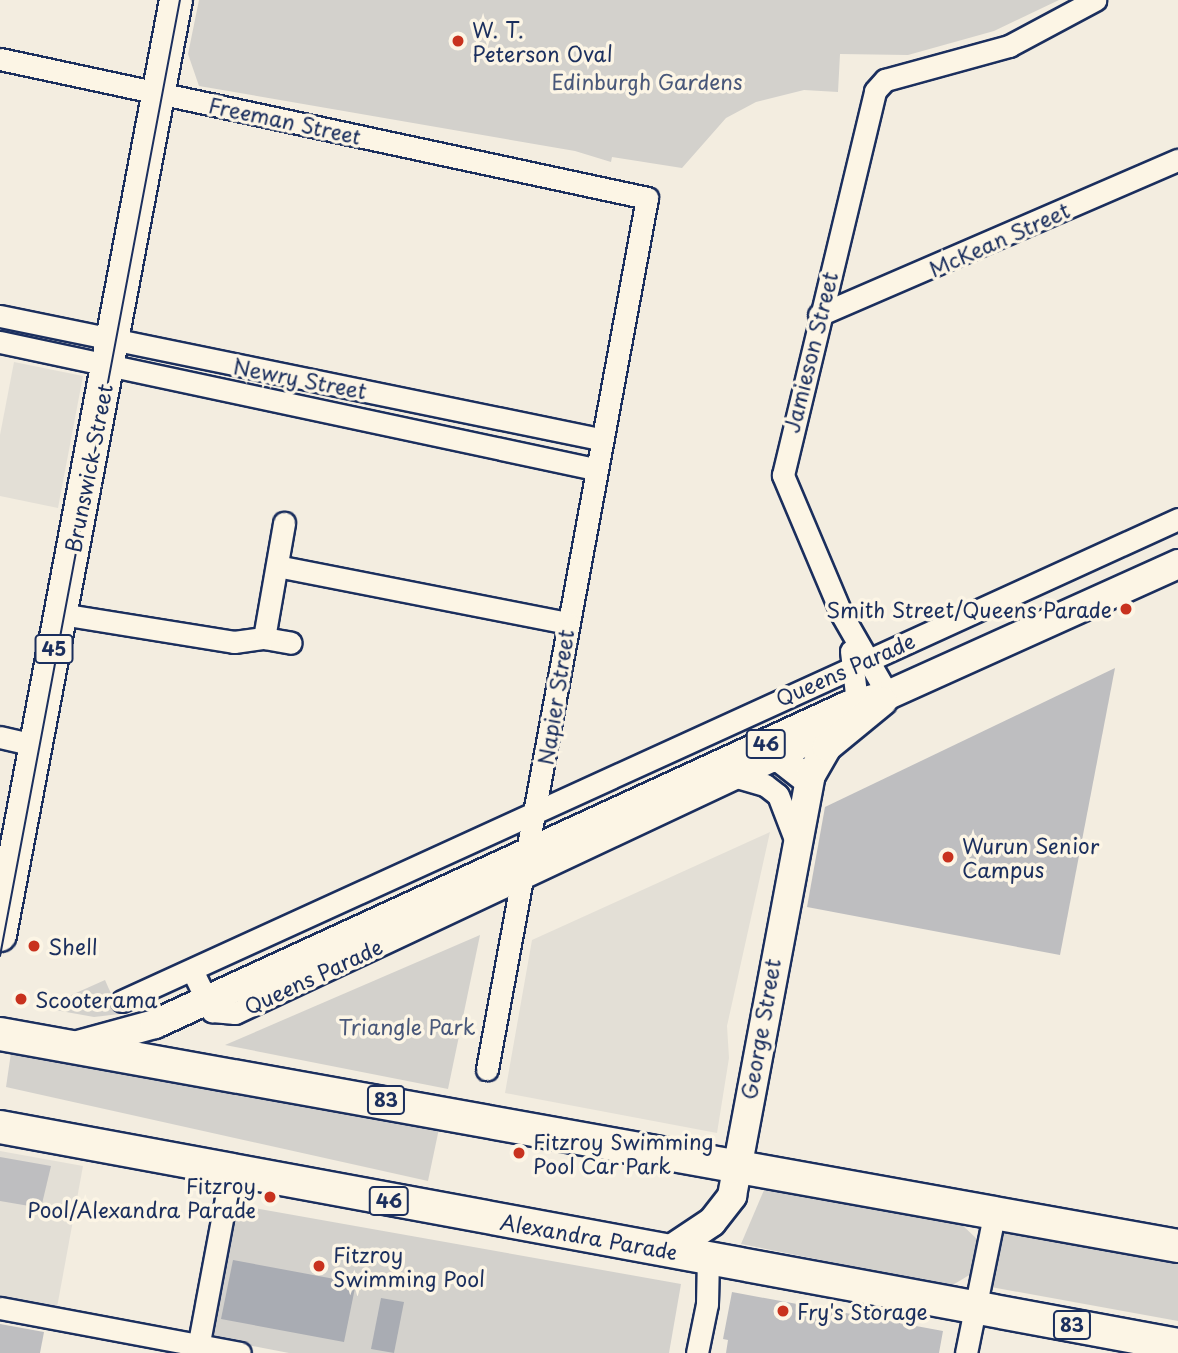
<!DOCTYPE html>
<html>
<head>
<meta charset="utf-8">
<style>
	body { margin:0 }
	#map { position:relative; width:1178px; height:1353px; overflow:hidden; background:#f3ede0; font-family:"Playpen Sans",sans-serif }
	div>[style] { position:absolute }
	.built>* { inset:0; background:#e3dfd6 }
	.green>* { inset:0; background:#d3d1cc }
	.water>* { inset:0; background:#a9acb3 }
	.building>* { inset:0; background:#bebec0 }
	.roads { filter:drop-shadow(2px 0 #1b2f5e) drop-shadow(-2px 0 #1b2f5e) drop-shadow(0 2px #1b2f5e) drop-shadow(0 -2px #1b2f5e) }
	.minor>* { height:21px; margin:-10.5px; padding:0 10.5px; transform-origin:10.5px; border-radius:10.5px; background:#fcf5e5 }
	.major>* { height:28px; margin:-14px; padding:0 14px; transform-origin:14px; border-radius:14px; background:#fcf5e5 }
	.highway>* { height:32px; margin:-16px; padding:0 16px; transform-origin:16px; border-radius:16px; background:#fcf5e5 }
	.tram>* { height:2px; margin:-1px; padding:0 1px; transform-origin:1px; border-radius:1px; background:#1b2f5e }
	.dots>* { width:19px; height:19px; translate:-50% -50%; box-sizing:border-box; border:4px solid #fcf5e5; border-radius:50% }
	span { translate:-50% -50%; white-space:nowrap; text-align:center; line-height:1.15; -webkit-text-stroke:7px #fcf5e5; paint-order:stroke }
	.shield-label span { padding:2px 5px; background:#fcf5e5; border:2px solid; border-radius:5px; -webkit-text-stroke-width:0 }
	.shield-label { font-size:19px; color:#1b2f5e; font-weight:700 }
	.poi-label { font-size:21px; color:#1b2f5e }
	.left { translate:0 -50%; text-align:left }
	.right { translate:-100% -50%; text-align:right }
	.park-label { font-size:21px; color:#49587a }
	.street-label { font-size:21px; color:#1b2f5e }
</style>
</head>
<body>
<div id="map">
	<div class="built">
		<i style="clip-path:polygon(14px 362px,83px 376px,58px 508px,0 496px,0 435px)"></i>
		<i style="clip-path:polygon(770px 832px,727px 1026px,729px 1058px,717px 1133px,505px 1093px,532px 940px)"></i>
		<i style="clip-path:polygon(0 1151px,83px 1166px,56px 1313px,0 1302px)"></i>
	</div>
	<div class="green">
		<i style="clip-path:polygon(199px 0,1059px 0,994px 31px,908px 55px,840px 54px,838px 92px,804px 90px,756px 102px,726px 118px,682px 168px,612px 157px,611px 162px,575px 151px,199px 86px,188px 54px)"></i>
		<i style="clip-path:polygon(480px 935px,448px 1089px,225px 1045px)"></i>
		<i style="clip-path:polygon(105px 980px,120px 1014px,94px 1017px,55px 1010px,58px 1001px)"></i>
		<i style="clip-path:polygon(12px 1046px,441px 1119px,428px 1181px,6px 1087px)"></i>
		<i style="clip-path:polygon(767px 1183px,956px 1219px,980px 1242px,971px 1274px,951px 1286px,741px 1244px)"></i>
		<i style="clip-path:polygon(232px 1204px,681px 1284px,669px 1353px,289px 1353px,206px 1337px)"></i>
		<i style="clip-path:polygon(1003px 1226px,1178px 1264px,1178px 1321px,991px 1287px)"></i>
	</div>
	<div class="water">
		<i style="clip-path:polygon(233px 1260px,356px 1283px,344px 1342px,221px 1319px)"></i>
		<i style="clip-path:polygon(381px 1298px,404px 1302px,394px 1353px,371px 1349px)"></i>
	</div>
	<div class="building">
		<i style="clip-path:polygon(1115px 668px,1060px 955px,807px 907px,825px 807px)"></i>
		<i style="clip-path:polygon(0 1157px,51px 1166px,41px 1208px,0 1201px)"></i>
		<i style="clip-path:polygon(732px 1292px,943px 1331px,939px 1353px,726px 1353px,728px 1340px,723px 1339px)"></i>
		<i style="clip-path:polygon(0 1324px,44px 1332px,40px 1353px,0 1353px)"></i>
	</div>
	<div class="roads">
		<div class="minor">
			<i style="left:0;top:59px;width:662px;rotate:12.12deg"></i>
			<i style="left:647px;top:198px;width:886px;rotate:100.41deg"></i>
			<i style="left:819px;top:315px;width:391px;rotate:-23.4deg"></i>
			<i style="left:0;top:316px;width:612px;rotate:11.59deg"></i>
			<i style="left:0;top:342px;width:608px;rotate:12.05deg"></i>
			<i style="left:277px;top:566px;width:296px;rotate:11.1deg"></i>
			<i style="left:61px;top:614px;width:175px;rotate:9.2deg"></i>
			<i style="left:234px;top:642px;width:30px;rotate:-8deg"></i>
			<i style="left:264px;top:638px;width:27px;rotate:10deg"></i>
			<i style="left:264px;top:638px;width:117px;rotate:-80.1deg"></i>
			<i style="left:851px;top:651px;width:51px;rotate:83.3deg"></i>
			<i style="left:888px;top:695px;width:92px;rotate:-119.9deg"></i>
			<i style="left:842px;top:615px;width:152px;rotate:-112.9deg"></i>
			<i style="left:783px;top:475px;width:395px;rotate:-76.5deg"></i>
			<i style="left:875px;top:91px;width:15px;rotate:-48deg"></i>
			<i style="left:885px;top:80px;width:129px;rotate:-15.3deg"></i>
			<i style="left:1009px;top:46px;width:98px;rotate:-28.1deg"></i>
			<i style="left:0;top:737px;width:37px;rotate:13deg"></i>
			<i style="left:740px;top:778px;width:26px;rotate:16deg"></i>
			<i style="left:765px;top:785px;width:16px;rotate:38deg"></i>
			<i style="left:778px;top:795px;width:47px;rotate:68.9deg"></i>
			<i style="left:192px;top:970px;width:46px;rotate:64deg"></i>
			<i style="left:212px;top:1011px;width:23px;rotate:5deg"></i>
			<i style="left:235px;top:1013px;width:667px;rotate:-25.18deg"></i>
			<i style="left:122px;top:1001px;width:1161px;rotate:-24.53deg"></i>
			<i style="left:0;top:1308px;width:244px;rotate:10.6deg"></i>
			<i style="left:197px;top:1353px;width:185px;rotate:-79.4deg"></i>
			<i style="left:697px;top:1353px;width:50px;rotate:-78.5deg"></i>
			<i style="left:707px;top:1304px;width:47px;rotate:-88.8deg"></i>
			<i style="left:966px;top:1353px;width:145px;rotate:-78.5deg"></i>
		</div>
		<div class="major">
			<i style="left:744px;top:758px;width:36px"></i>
			<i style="left:780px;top:758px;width:37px;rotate:38deg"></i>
			<i style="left:74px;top:1046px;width:84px;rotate:-15.2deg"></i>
			<i style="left:155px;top:1024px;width:762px;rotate:-24.68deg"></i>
			<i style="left:847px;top:706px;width:42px;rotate:-15deg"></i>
			<i style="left:888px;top:695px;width:318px;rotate:-24.3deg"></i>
			<i style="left:670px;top:1250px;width:50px;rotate:-33.7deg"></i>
			<i style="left:712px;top:1222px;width:33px;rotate:-52deg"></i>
			<i style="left:732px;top:1196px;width:428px;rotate:-79.4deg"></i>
			<i style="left:811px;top:775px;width:32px;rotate:-60deg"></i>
			<i style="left:827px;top:747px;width:72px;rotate:-39.4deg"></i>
		</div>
		<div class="highway">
			<i style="left:0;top:935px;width:951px;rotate:-79.34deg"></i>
			<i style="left:0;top:1034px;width:1197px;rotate:10.2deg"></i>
			<i style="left:0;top:1127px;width:1198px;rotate:10.48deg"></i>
		</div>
	</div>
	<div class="tram">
		<i style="left:0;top:956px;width:973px;rotate:-79.34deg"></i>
	</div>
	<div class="dots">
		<i style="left:458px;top:41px;background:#c8321e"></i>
		<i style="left:1126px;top:609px;background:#c8321e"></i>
		<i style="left:948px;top:857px;background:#c8321e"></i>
		<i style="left:34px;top:946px;background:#c8321e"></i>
		<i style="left:21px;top:999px;background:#c8321e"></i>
		<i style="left:519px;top:1153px;background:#c8321e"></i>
		<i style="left:270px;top:1197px;background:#c8321e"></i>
		<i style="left:319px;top:1266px;background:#c8321e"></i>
		<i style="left:783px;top:1311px;background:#c8321e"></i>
	</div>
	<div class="shield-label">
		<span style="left:54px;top:649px">45</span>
		<span style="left:766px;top:744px">46</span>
		<span style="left:386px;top:1100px">83</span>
		<span style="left:389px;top:1201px">46</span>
		<span style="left:1072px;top:1325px">83</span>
	</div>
	<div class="poi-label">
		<span class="left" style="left:472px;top:41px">W. T.<br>Peterson Oval</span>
		<span class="right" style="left:1112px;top:609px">Smith Street/Queens Parade</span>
		<span class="left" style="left:962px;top:857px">Wurun Senior<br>Campus</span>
		<span class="left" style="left:48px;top:946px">Shell</span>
		<span class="left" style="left:35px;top:999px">Scooterama</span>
		<span class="left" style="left:533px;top:1153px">Fitzroy Swimming<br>Pool Car Park</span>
		<span class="right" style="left:256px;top:1197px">Fitzroy<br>Pool/Alexandra Parade</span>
		<span class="left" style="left:333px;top:1266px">Fitzroy<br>Swimming Pool</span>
		<span class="left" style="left:797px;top:1311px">Fry's Storage</span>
	</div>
	<div class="park-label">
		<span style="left:647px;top:81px">Edinburgh Gardens</span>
		<span style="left:407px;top:1026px">Triangle Park</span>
	</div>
	<div class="street-label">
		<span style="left:285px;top:120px;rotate:12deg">Freeman Street</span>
		<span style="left:999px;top:239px;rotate:-24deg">McKean Street</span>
		<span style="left:810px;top:352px;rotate:-76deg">Jamieson Street</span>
		<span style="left:300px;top:378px;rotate:11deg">Newry Street</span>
		<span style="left:88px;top:468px;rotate:-79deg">Brunswick Street</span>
		<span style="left:845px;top:669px;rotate:-24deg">Queens Parade</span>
		<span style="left:555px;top:697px;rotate:-81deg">Napier Street</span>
		<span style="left:313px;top:976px;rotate:-25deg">Queens Parade</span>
		<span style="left:760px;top:1029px;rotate:-80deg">George Street</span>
		<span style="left:589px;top:1236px;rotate:10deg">Alexandra Parade</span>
	</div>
</div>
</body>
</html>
